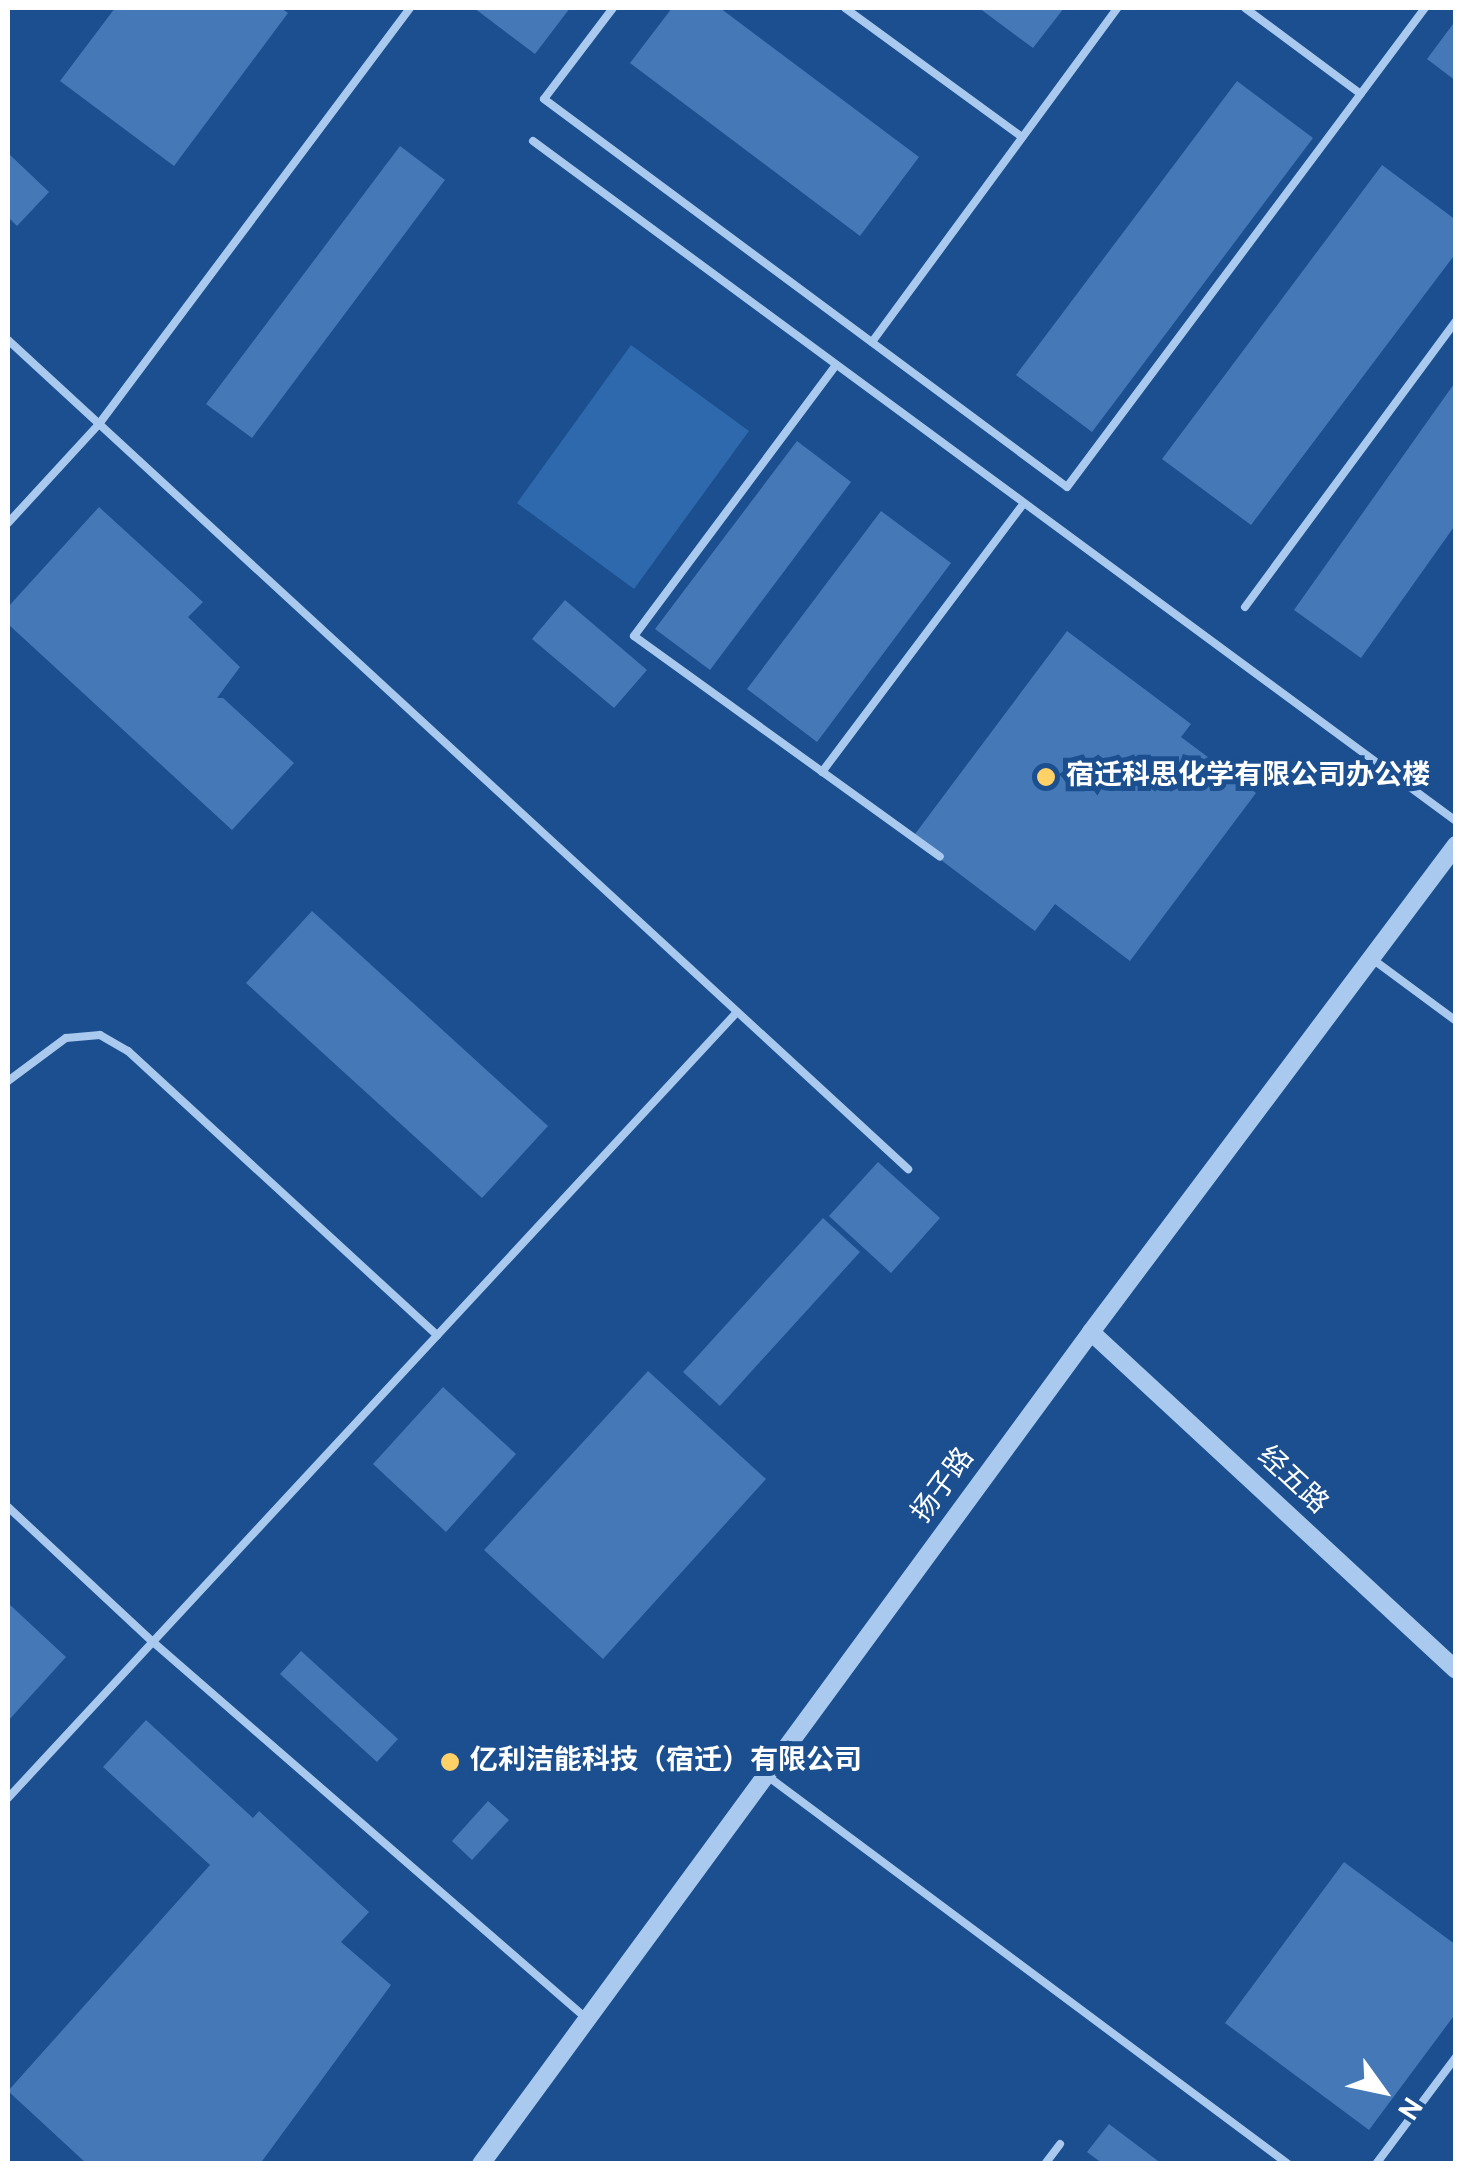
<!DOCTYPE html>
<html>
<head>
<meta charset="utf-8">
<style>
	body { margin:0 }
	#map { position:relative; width:1463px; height:2171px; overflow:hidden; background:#1b4f8f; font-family:Overpass,"Noto Sans SC",sans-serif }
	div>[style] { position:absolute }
	.green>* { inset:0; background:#2e69ad }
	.building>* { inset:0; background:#4478b7 }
	.service>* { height:8px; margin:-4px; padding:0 4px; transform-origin:4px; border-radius:4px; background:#a9c9ee }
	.tertiary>* { height:18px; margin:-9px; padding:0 9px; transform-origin:9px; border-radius:9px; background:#a9c9ee }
	.dots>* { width:28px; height:28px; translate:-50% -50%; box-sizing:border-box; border:5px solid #1b4f8f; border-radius:50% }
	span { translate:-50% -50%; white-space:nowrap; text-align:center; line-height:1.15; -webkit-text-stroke:10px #1b4f8f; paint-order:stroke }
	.poi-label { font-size:28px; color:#fff; font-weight:700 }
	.left { translate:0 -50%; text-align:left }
	.street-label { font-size:28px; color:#fff }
	.frame { position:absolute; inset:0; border:10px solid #fff; pointer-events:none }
	.north { position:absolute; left:1333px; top:2041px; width:100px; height:100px; -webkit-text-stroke:8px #1b4f8f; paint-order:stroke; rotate:123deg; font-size:28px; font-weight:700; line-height:40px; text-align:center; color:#fff }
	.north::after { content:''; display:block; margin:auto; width:35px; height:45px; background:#fff; clip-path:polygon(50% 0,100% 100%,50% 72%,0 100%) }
</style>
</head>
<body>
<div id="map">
	<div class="green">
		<i style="clip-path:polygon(631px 345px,749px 431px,634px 589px,517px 503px)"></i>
	</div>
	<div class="building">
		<i style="clip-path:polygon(115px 8px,281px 8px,288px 13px,174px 166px,60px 81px)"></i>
		<i style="clip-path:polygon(474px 8px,570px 8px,535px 54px)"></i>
		<i style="clip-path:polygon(672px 8px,720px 8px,919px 157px,860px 236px,630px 63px)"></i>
		<i style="clip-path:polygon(979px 8px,1064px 8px,1033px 48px)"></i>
		<i style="clip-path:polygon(1456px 20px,1456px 81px,1427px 59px)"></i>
		<i style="clip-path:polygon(1237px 81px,1313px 138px,1092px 432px,1016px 375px)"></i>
		<i style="clip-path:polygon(400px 146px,445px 180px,252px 438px,206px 404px)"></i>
		<i style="clip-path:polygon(8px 153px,49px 192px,17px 226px,8px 217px)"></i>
		<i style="clip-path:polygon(1382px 165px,1456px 220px,1456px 253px,1251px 525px,1162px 459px)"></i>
		<i style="clip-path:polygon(1456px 381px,1456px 524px,1361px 658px,1294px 610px)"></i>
		<i style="clip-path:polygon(797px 441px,851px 482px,710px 670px,655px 629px)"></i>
		<i style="clip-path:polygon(99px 507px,203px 602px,188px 617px,240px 667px,217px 698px,223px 698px,294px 763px,232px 830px,8px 624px,8px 607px)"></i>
		<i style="clip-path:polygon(881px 511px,951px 563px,817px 742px,747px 689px)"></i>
		<i style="clip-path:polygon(565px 600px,647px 670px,614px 708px,532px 639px)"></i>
		<i style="clip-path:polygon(1067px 631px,1191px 724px,1181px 737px,1256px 793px,1130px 961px,1055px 904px,1035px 931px,912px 838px)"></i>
		<i style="clip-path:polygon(312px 911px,548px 1126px,482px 1198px,246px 983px)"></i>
		<i style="clip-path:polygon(878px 1162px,940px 1218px,891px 1273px,829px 1216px)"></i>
		<i style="clip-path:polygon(823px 1218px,860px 1252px,720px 1406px,683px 1372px)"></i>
		<i style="clip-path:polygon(648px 1371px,766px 1479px,603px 1659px,484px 1550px)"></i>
		<i style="clip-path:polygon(443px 1387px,516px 1454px,446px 1532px,373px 1464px)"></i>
		<i style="clip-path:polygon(8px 1603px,66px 1657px,8px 1721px)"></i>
		<i style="clip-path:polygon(301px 1651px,398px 1739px,377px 1762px,280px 1674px)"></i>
		<i style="clip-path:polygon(146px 1720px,253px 1818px,259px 1811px,369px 1912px,341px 1942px,391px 1985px,260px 2164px,87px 2164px,8px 2091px,210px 1865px,103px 1767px)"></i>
		<i style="clip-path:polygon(488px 1801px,509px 1820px,472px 1860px,452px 1841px)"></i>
		<i style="clip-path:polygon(1344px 1862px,1456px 1945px,1456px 2013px,1369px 2130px,1225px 2023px)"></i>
		<i style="clip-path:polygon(1109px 2124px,1162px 2164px,1103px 2164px,1087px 2152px)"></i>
	</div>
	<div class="service">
		<i style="left:613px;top:8px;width:114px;rotate:127.2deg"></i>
		<i style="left:544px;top:99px;width:651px;rotate:36.57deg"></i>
		<i style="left:1067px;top:487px;width:598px;rotate:-53.23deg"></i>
		<i style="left:845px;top:8px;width:219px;rotate:36.1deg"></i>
		<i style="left:1245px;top:8px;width:144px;rotate:36.6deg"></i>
		<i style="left:533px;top:141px;width:1146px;rotate:36.38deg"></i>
		<i style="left:8px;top:340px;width:1224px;rotate:42.65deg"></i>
		<i style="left:872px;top:342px;width:414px;rotate:-53.7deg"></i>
		<i style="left:836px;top:365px;width:338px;rotate:126.7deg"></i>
		<i style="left:634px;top:636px;width:377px;rotate:35.8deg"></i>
		<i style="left:8px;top:523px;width:134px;rotate:-47.4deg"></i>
		<i style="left:99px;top:424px;width:519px;rotate:-53.22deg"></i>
		<i style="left:1245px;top:607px;width:355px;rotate:-53.6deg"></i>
		<i style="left:822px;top:772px;width:336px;rotate:-53.1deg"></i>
		<i style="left:1371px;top:958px;width:106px;rotate:36.5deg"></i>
		<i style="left:8px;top:1081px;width:72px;rotate:-36.6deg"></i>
		<i style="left:66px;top:1038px;width:34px;rotate:-5deg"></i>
		<i style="left:100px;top:1035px;width:32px;rotate:30deg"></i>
		<i style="left:128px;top:1051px;width:420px;rotate:42.6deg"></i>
		<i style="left:8px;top:1507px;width:198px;rotate:43deg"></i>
		<i style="left:153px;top:1642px;width:575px;rotate:40.98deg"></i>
		<i style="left:766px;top:1775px;width:651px;rotate:36.69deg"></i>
		<i style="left:8px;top:1798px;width:1072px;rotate:-47.15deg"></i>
		<i style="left:1045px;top:2164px;width:25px;rotate:-53deg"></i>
		<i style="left:1376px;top:2164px;width:134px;rotate:-53.2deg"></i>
	</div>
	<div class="tertiary">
		<i style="left:1091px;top:1332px;width:497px;rotate:42.8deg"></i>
		<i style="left:481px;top:2164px;width:1032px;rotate:-53.75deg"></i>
		<i style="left:1091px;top:1332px;width:609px;rotate:-53.15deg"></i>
	</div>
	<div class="dots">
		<i style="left:1046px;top:777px;background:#ffd166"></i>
		<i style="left:450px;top:1762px;background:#ffd166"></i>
	</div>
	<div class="poi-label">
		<span class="left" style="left:1066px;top:777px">宿迁科思化学有限公司办公楼</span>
		<span class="left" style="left:470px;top:1762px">亿利洁能科技（宿迁）有限公司</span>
	</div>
	<div class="street-label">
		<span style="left:1292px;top:1481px;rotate:43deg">经五路</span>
		<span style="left:944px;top:1486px;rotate:-54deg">扬子路</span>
	</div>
	<div class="frame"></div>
	<div class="north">N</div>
</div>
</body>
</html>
